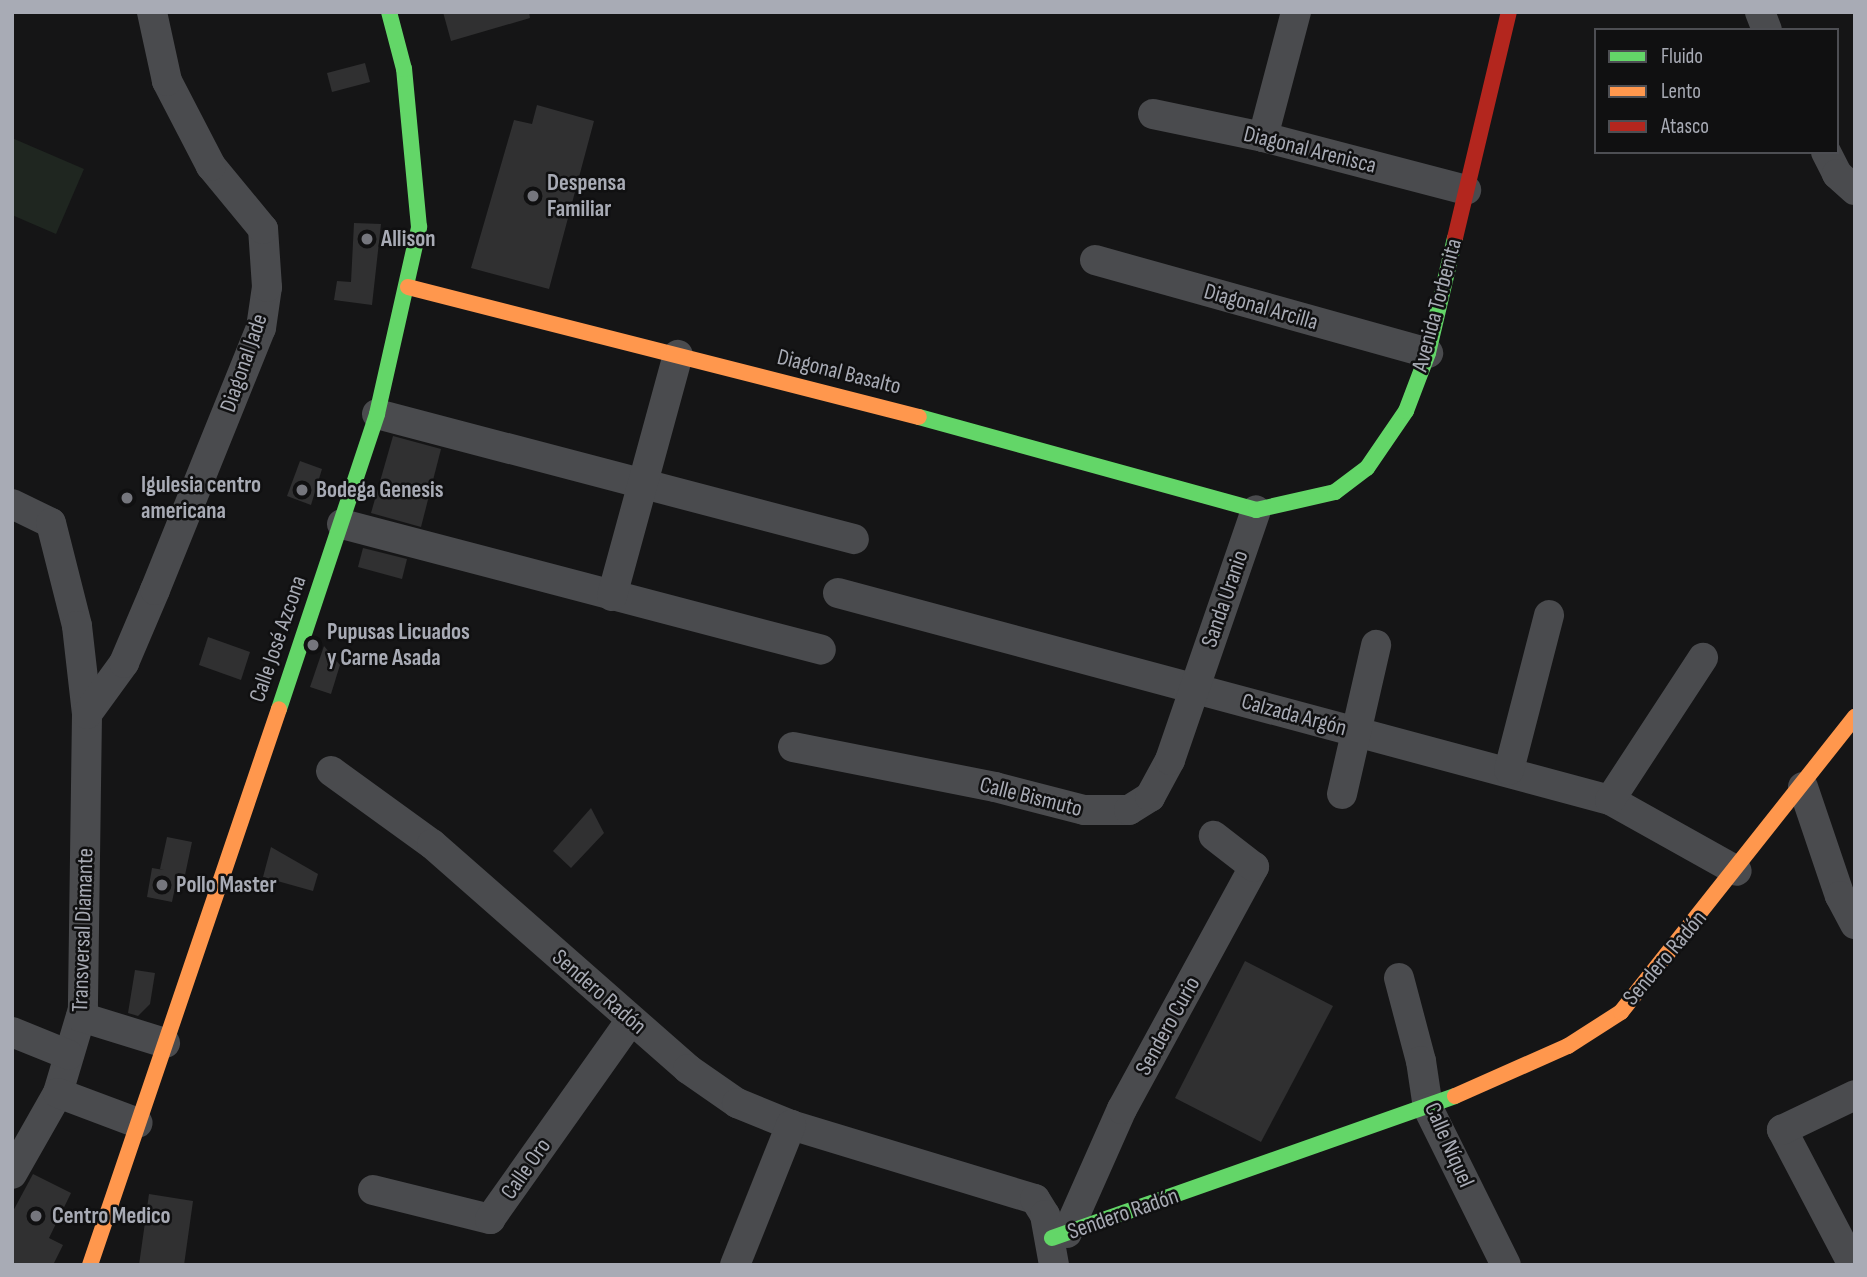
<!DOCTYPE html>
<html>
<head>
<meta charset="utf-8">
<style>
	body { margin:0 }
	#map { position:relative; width:1867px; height:1277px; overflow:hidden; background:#151516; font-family:"Sofia Sans Condensed",sans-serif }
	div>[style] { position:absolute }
	.green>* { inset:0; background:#1f2620 }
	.building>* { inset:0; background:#303031 }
	.street>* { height:30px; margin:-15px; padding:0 15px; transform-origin:15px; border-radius:15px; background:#4a4b4e }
	.fast>* { height:16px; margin:-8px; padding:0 8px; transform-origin:8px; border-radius:8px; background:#63d668 }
	.slow>* { height:16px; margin:-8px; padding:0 8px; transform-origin:8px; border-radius:8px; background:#ff974d }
	.jam>* { height:16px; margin:-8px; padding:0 8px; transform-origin:8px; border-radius:8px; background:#b3261e }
	.dots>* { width:19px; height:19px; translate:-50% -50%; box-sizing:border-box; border:4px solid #101011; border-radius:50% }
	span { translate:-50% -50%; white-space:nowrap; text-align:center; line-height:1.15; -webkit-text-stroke:5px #101011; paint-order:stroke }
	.street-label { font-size:23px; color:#a8abb5 }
	.poi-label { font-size:23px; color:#a8abb5; font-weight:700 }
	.left { translate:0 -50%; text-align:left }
	.frame { position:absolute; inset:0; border:14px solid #a8abb5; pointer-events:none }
	.legend { position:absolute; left:1594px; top:28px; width:245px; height:126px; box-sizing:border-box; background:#101011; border:2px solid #4d4e53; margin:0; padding:9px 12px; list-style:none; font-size:21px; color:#a8abb5 }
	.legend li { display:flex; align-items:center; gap:14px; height:35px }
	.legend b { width:35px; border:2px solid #4d4e53 }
</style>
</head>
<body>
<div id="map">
	<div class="green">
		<i style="clip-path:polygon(12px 138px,84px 169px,56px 234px,12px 215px)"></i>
	</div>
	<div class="building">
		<i style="clip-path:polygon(443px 12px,529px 12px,530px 18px,451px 41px)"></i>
		<i style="clip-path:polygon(365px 63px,370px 82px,332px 92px,327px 73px)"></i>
		<i style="clip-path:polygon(537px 105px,594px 121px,549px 289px,471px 268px,514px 120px,532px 124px)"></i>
		<i style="clip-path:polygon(354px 223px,381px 224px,372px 305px,334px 300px,337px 281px,351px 282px)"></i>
		<i style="clip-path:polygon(393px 436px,441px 449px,421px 527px,371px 513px)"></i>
		<i style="clip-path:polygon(300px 461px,322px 469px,311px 505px,287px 496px)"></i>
		<i style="clip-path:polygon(363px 548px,407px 559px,402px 579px,358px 567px)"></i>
		<i style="clip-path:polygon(208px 637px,250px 652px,241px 680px,199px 665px)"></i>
		<i style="clip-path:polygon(324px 646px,340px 665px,331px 694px,310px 687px)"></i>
		<i style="clip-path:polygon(591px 808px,604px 833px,571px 868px,553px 851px)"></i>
		<i style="clip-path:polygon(167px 837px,192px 842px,185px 875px,178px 873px,172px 902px,147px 897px,152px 868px,164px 870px,160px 869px)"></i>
		<i style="clip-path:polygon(271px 847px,318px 874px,313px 891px,263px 877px)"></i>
		<i style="clip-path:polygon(1245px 961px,1333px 1006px,1261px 1142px,1175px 1098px)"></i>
		<i style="clip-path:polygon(135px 970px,155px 973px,150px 1004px,138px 1016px,128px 1013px)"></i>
		<i style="clip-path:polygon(33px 1174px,71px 1193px,49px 1238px,63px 1245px,53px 1265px,12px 1265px,12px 1213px)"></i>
		<i style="clip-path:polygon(149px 1194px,193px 1201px,184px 1265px,139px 1265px)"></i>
	</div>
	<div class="street">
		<i style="left:1760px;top:12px;width:19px;rotate:69deg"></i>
		<i style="left:1153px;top:114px;width:112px;rotate:11.8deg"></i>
		<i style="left:1263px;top:137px;width:210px;rotate:14.6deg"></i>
		<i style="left:1263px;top:137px;width:129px;rotate:-75.2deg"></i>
		<i style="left:1826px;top:152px;width:25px;rotate:63deg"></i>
		<i style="left:1837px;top:174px;width:24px;rotate:42deg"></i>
		<i style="left:1095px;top:260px;width:346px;rotate:15.6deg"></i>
		<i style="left:377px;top:414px;width:493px;rotate:14.7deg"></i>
		<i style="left:12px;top:504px;width:43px;rotate:26deg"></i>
		<i style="left:51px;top:523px;width:106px;rotate:75.8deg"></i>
		<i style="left:77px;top:626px;width:89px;rotate:83.5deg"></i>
		<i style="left:87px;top:714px;width:295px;rotate:90.8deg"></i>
		<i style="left:83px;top:1009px;width:88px;rotate:106.6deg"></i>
		<i style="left:58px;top:1093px;width:93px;rotate:119.6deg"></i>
		<i style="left:342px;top:524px;width:495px;rotate:14.7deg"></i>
		<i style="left:838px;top:593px;width:799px;rotate:15.01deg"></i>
		<i style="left:1610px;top:800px;width:145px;rotate:29.2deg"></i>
		<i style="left:612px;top:596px;width:250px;rotate:-74.7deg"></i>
		<i style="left:87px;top:714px;width:63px;rotate:-54deg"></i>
		<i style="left:124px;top:663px;width:79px;rotate:-67deg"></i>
		<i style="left:155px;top:590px;width:283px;rotate:-68deg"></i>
		<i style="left:261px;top:328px;width:41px;rotate:-81.7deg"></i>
		<i style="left:267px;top:287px;width:58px;rotate:-93.9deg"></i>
		<i style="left:263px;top:229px;width:82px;rotate:-129.5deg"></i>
		<i style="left:211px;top:166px;width:96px;rotate:-117.4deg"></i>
		<i style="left:167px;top:81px;width:71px;rotate:-102.3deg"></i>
		<i style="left:793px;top:747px;width:206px;rotate:11.2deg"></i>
		<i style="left:995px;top:787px;width:92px;rotate:14.5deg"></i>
		<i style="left:1084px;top:810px;width:45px"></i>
		<i style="left:1129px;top:810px;width:25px;rotate:-32deg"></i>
		<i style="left:1150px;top:797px;width:42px;rotate:-61.6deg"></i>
		<i style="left:1170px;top:760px;width:264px;rotate:-71deg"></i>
		<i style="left:1509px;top:770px;width:160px;rotate:-75.5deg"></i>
		<i style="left:331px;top:771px;width:125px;rotate:35.9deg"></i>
		<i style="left:432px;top:844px;width:341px;rotate:41.3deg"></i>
		<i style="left:688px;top:1069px;width:60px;rotate:34.8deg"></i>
		<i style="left:737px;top:1103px;width:58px;rotate:22.2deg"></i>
		<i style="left:791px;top:1125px;width:255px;rotate:16.9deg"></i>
		<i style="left:1035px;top:1199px;width:19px;rotate:58deg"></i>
		<i style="left:1045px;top:1215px;width:51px;rotate:79.8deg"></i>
		<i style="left:1803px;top:787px;width:115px;rotate:71.3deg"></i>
		<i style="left:1840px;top:896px;width:32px;rotate:62deg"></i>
		<i style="left:1342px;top:794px;width:153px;rotate:-77.1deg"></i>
		<i style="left:1610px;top:800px;width:170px;rotate:-56.8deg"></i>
		<i style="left:1399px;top:978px;width:86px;rotate:75.2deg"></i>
		<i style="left:1421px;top:1061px;width:48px;rotate:81.5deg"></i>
		<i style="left:1428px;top:1108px;width:175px;rotate:63.6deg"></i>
		<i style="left:81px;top:1017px;width:88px;rotate:17.2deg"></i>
		<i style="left:12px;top:1032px;width:61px;rotate:22deg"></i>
		<i style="left:58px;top:1093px;width:85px;rotate:20.6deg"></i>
		<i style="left:373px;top:1190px;width:121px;rotate:13.9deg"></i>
		<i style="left:490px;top:1219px;width:244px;rotate:-54.7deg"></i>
		<i style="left:1067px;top:1233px;width:136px;rotate:-66.1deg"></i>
		<i style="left:1122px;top:1109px;width:276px;rotate:-61.4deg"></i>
		<i style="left:1254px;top:867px;width:51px;rotate:-142.2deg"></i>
		<i style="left:735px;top:1265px;width:151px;rotate:-68.2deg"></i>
		<i style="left:1853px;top:1265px;width:153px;rotate:-117.7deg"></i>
		<i style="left:1782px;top:1130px;width:81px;rotate:-25.6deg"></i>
	</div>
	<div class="fast">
		<i style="left:919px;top:417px;width:350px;rotate:15.4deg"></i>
		<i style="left:1256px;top:510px;width:81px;rotate:-12.8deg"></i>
		<i style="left:1335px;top:492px;width:40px;rotate:-37deg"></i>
		<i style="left:1367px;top:468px;width:69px;rotate:-55.6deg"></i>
		<i style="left:1406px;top:411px;width:62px;rotate:-69.2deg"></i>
		<i style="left:1428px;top:353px;width:118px;rotate:-76.8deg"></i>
		<i style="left:279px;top:709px;width:311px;rotate:-71.6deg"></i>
		<i style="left:377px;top:414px;width:192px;rotate:-77.3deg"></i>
		<i style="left:419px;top:227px;width:159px;rotate:-95.4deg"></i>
		<i style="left:404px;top:69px;width:59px;rotate:-104.7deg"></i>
		<i style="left:1052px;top:1238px;width:427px;rotate:-19.4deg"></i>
	</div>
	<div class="slow">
		<i style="left:408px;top:287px;width:527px;rotate:14.27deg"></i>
		<i style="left:1455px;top:1096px;width:124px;rotate:-23.9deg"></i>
		<i style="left:1568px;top:1046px;width:63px;rotate:-32.7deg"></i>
		<i style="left:1621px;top:1012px;width:377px;rotate:-51.6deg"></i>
		<i style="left:90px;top:1265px;width:587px;rotate:-71.23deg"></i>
	</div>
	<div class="jam">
		<i style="left:1455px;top:238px;width:232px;rotate:-76.6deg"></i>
	</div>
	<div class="dots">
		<i style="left:533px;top:196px;background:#75767d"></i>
		<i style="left:367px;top:239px;background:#75767d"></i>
		<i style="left:302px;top:490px;background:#75767d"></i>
		<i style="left:127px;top:498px;background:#75767d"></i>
		<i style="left:313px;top:645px;background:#75767d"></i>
		<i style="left:162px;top:885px;background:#75767d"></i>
		<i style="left:36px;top:1216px;background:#75767d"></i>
	</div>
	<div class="street-label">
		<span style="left:1310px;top:150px;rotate:14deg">Diagonal Arenisca</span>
		<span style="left:1437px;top:305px;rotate:-75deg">Avenida Torbenita</span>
		<span style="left:1261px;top:307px;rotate:16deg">Diagonal Arcilla</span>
		<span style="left:244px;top:363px;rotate:-71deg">Diagonal Jade</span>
		<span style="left:839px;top:372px;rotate:14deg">Diagonal Basalto</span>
		<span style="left:1225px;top:599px;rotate:-71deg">Sanda Uranio</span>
		<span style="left:278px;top:639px;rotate:-71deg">Calle José Azcona</span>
		<span style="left:1294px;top:715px;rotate:15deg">Calzada Argón</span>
		<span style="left:1031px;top:797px;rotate:14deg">Calle Bismuto</span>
		<span style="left:83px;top:930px;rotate:-88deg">Transversal Diamante</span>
		<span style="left:1665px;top:958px;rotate:-50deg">Sendero Radón</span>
		<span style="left:599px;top:992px;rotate:41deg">Sendero Radón</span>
		<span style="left:1168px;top:1026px;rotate:-61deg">Sendero Curio</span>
		<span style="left:1449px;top:1145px;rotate:66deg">Calle Níquel</span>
		<span style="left:526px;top:1169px;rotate:-55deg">Calle Oro</span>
		<span style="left:1123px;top:1214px;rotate:-19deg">Sendero Radón</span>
	</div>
	<div class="poi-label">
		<span class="left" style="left:547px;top:196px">Despensa<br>Familiar</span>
		<span class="left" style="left:381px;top:239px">Allison</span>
		<span class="left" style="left:141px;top:498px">Igulesia centro<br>americana</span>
		<span class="left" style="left:316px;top:490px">Bodega Genesis</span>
		<span class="left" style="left:327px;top:645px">Pupusas Licuados<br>y Carne Asada</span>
		<span class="left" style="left:176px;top:885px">Pollo Master</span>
		<span class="left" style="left:52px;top:1216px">Centro Medico</span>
	</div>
	<div class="frame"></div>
	<ul class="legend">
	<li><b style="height:9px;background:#63d668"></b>Fluido</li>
	<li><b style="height:9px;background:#ff974d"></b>Lento</li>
	<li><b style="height:9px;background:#b3261e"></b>Atasco</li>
	</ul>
</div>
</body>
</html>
